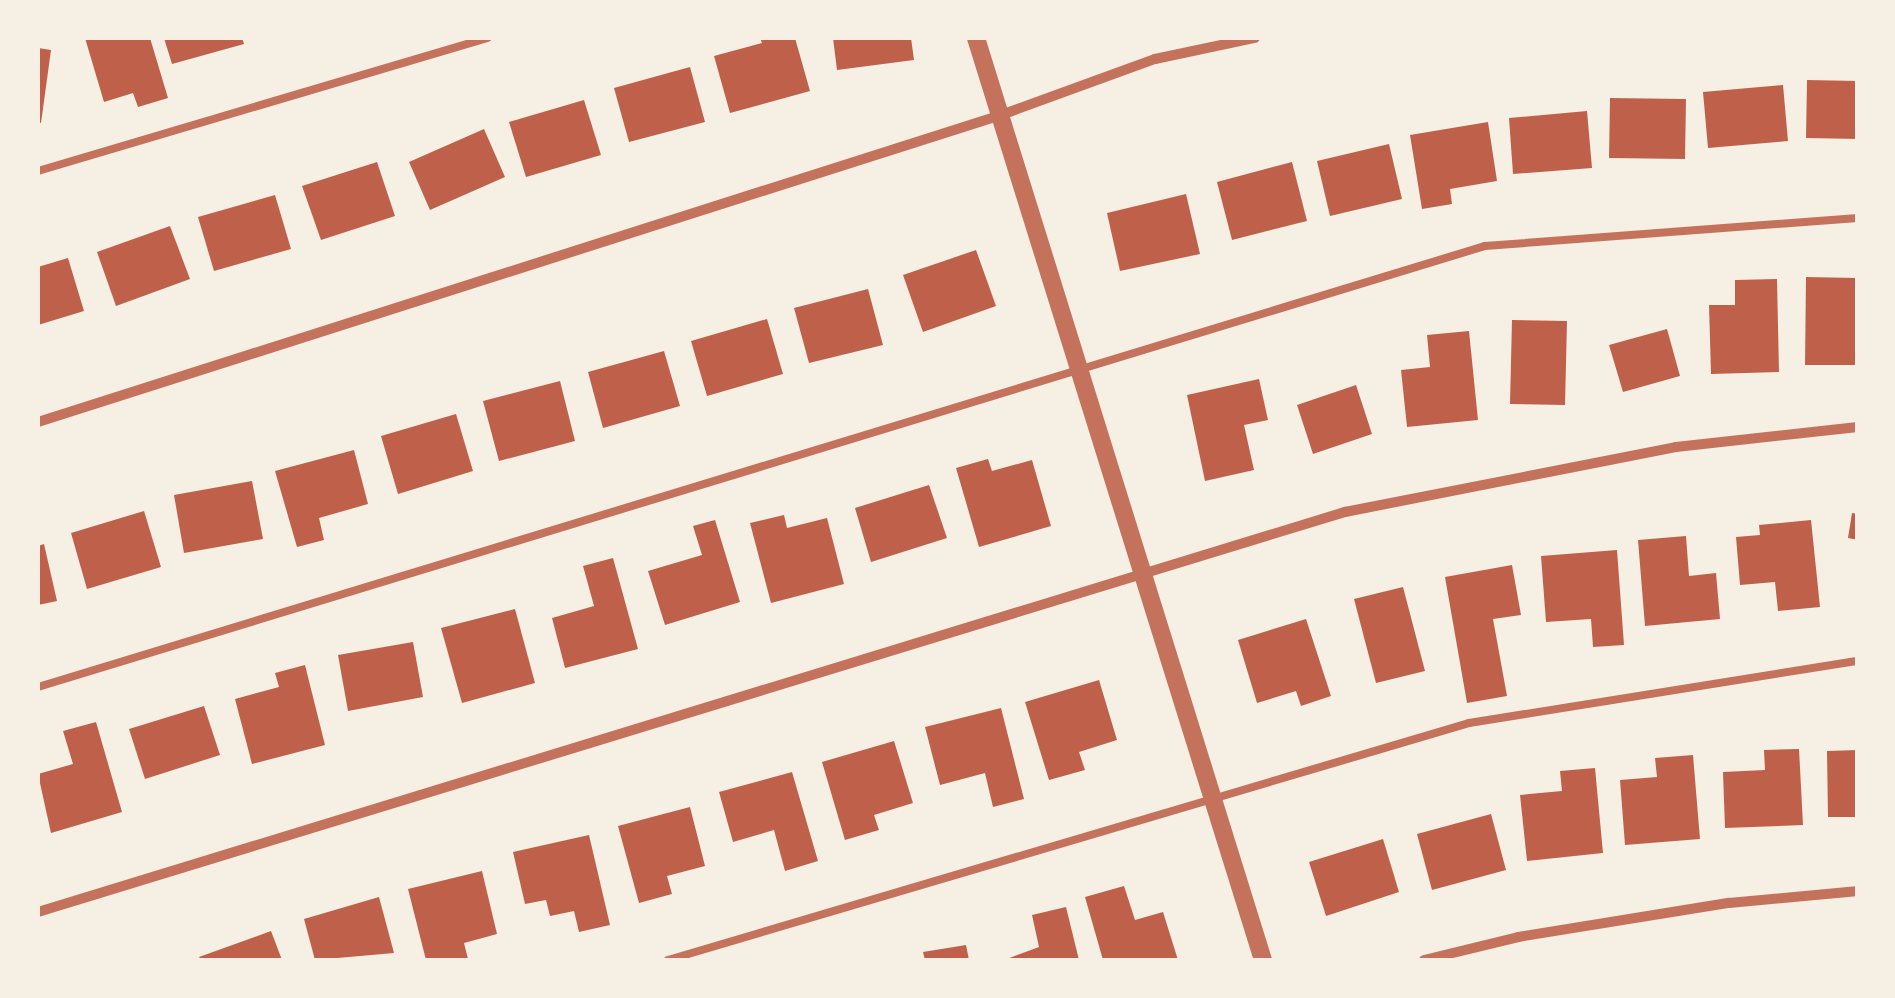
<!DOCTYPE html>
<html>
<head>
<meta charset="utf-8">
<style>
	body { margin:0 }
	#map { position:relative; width:1895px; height:998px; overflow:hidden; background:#f6efe4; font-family:"Exo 2",sans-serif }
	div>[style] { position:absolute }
	.building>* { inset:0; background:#bf614a }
	.service>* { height:8px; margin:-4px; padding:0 4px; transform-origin:4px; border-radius:4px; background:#c5725c }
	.minor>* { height:10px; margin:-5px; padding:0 5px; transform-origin:5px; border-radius:5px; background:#c5725c }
	.tertiary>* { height:18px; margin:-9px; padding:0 9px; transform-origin:9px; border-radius:9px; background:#c5725c }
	span { translate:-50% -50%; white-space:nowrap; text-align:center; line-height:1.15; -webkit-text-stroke:9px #f6efe4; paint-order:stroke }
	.frame { position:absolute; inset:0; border:40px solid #f6efe4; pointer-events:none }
</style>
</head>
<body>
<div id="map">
	<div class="building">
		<i style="clip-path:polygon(85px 38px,150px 38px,168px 98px,138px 107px,133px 93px,104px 102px)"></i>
		<i style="clip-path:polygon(164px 38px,242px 38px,244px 44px,172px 64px)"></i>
		<i style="clip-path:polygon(760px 38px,795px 38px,810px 91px,730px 113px,714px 56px,762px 43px)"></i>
		<i style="clip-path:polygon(833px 38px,911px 38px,914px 60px,837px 70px)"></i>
		<i style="clip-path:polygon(38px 48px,51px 50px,41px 123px,38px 122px)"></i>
		<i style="clip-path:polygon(690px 67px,705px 122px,629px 142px,614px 88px)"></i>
		<i style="clip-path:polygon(1807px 80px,1858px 81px,1858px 139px,1806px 138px)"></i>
		<i style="clip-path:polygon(1783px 85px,1788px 141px,1708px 148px,1703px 92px)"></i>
		<i style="clip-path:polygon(1610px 98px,1686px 99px,1685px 159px,1609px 158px)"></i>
		<i style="clip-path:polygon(584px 100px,601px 155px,526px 177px,509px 122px)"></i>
		<i style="clip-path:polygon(1587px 111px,1592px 168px,1513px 174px,1509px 118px)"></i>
		<i style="clip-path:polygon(1488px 122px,1497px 181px,1450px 189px,1452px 204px,1422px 209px,1410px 135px)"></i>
		<i style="clip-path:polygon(484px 129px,505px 177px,430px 210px,409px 162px)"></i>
		<i style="clip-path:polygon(1389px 144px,1402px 199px,1330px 216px,1317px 161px)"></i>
		<i style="clip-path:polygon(377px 162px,395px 216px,321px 240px,302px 186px)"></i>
		<i style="clip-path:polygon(1292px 162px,1307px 221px,1232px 240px,1217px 182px)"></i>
		<i style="clip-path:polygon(1186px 194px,1200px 254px,1120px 271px,1107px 213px)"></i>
		<i style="clip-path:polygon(275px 195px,291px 249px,214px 271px,198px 217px)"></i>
		<i style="clip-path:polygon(170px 226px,190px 279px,116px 306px,97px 252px)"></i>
		<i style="clip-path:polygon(976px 250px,996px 306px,923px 332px,903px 275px)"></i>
		<i style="clip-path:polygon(68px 258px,84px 311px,38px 325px,38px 267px)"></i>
		<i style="clip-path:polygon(1806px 277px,1858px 278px,1855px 365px,1805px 365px)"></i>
		<i style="clip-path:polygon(1777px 279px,1779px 372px,1711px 374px,1709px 305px,1735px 305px,1735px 280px)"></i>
		<i style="clip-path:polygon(868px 289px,883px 345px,809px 363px,794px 308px)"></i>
		<i style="clip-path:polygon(767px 319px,783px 374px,707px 396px,691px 341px)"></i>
		<i style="clip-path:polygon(1512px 320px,1567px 321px,1565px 405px,1510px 404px)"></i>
		<i style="clip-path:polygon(1667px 329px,1680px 376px,1623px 392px,1609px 345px)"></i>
		<i style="clip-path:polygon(1469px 331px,1478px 420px,1407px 427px,1401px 370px,1430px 367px,1427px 335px)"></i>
		<i style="clip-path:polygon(664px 351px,680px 406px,603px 428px,588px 372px)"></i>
		<i style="clip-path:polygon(1259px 379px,1268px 420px,1244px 425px,1254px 470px,1205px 481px,1187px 395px)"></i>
		<i style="clip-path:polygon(560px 381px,575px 441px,499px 461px,483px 401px)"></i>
		<i style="clip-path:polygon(1356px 385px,1372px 434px,1313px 454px,1297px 405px)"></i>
		<i style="clip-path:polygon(456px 414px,473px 471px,398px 494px,381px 436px)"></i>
		<i style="clip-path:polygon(354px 450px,368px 504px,319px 518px,324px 540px,297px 547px,275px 471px)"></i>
		<i style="clip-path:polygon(988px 459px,992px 471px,1032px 460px,1051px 526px,979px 547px,956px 468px)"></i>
		<i style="clip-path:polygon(252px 481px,263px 539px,184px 553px,174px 495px)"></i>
		<i style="clip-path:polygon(929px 485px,947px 538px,871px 562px,855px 508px)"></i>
		<i style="clip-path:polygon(144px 511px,161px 567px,87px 589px,71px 533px)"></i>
		<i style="clip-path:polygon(1852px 513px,1858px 514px,1858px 540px,1848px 538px)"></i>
		<i style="clip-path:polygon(784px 515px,787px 528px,827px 518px,844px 584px,771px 603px,750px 523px)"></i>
		<i style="clip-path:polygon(715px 520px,740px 602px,665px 625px,648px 571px,702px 555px,693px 526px)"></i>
		<i style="clip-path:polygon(1811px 520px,1820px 607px,1778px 611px,1775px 582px,1740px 585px,1736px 537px,1760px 535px,1759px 525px)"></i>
		<i style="clip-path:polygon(1686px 536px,1689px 576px,1716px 573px,1720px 619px,1645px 626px,1638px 540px)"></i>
		<i style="clip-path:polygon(44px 544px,57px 601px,38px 605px,38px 546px)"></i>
		<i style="clip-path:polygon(1617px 550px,1624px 645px,1593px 647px,1591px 619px,1546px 622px,1541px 556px)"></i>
		<i style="clip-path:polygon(613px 558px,638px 649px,565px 668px,552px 618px,594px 606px,583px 566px)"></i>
		<i style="clip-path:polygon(1512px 565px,1521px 615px,1493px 619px,1507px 696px,1467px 703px,1445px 577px)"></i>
		<i style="clip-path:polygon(1403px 587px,1425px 671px,1376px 683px,1354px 599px)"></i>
		<i style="clip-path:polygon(515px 609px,535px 683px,462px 703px,441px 628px)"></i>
		<i style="clip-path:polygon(1306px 619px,1331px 696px,1301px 706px,1296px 691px,1257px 703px,1238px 640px)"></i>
		<i style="clip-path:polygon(413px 642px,423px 697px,348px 711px,338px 655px)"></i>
		<i style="clip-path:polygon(305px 665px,325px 745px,252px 764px,235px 699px,279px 687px,275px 673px)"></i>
		<i style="clip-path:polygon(1099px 680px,1117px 740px,1079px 752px,1085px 770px,1049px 780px,1025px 702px)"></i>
		<i style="clip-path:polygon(204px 706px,220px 755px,145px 779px,129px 729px)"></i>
		<i style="clip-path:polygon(1001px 708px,1024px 799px,993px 807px,985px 773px,940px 785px,925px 727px)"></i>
		<i style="clip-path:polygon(96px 722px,122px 812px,51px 833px,38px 774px,73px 764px,63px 731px)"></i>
		<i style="clip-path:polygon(894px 741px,913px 803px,874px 815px,879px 830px,845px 840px,822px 762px)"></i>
		<i style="clip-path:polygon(1799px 749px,1803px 825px,1725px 828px,1723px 772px,1765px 770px,1764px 750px)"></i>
		<i style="clip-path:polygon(1858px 750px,1858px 817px,1828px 817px,1827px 751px)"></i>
		<i style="clip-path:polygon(1693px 755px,1700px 839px,1625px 845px,1620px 780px,1657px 777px,1655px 758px)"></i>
		<i style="clip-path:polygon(1595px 768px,1603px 853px,1527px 861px,1520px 795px,1562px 791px,1560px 771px)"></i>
		<i style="clip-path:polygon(792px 772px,818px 861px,785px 871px,774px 830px,733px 842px,719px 792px)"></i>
		<i style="clip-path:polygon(690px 807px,705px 866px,667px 876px,672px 894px,639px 903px,618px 826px)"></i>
		<i style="clip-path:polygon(1491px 814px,1506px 870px,1432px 890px,1417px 834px)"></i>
		<i style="clip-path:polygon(589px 835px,610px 925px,579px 932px,574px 911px,550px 916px,546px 900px,525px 904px,513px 852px)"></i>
		<i style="clip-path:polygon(1383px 839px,1399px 892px,1326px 916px,1309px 862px)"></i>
		<i style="clip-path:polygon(482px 871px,497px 934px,464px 943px,468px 959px,426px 960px,408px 889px)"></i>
		<i style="clip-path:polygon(1124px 886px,1135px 920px,1163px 912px,1178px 960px,1103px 960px,1085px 897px)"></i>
		<i style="clip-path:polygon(379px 897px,394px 953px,315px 960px,304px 919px)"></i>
		<i style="clip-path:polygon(1066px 907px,1079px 960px,1004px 960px,1039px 947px,1032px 915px)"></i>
		<i style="clip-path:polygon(271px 931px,282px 960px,201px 960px,199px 957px)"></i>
		<i style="clip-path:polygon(966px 945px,969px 960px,925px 960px,923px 952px)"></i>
	</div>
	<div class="service">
		<i style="left:38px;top:171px;width:469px;rotate:-16.5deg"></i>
		<i style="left:38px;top:687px;width:1513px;rotate:-16.95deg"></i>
		<i style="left:1485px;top:246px;width:374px;rotate:-4.3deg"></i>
		<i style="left:668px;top:960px;width:835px;rotate:-16.48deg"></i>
		<i style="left:1469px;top:723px;width:394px;rotate:-9.1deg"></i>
	</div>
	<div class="minor">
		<i style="left:38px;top:422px;width:1011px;rotate:-17.68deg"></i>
		<i style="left:1001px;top:115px;width:164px;rotate:-20deg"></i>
		<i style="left:1155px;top:59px;width:102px;rotate:-11.9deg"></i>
		<i style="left:38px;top:912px;width:1367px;rotate:-17.02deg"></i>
		<i style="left:1345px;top:512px;width:337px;rotate:-11.1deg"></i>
		<i style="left:1676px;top:447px;width:183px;rotate:-6.3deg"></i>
		<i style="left:1424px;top:960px;width:97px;rotate:-13.7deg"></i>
		<i style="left:1518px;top:937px;width:214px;rotate:-9.2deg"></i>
		<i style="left:1729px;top:903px;width:130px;rotate:-5.3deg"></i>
	</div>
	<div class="tertiary">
		<i style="left:976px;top:38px;width:966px;rotate:72.71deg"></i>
	</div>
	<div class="frame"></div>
</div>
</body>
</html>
